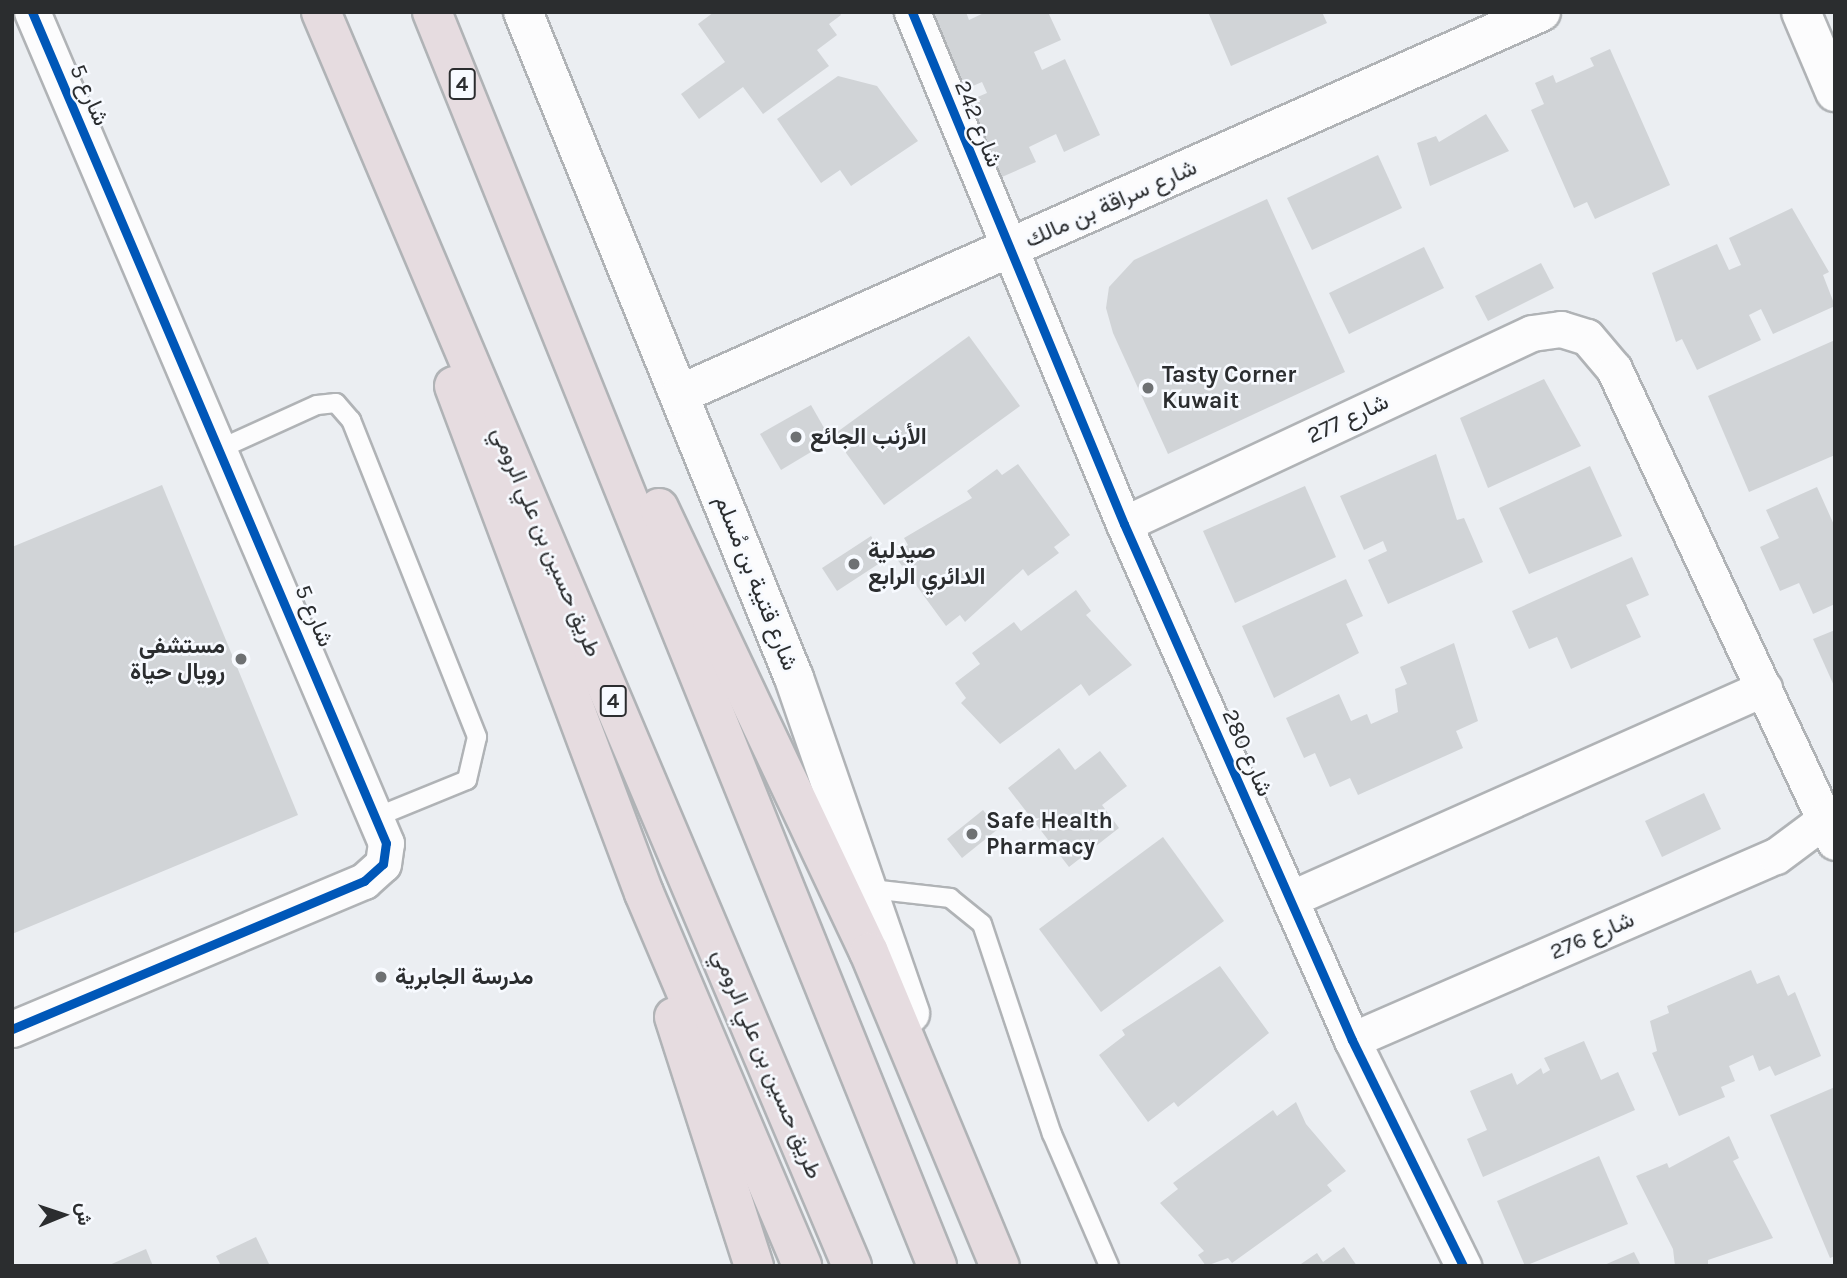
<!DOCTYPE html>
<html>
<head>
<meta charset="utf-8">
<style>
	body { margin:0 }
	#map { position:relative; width:1847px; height:1278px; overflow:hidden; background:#ebeef2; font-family:Karla,Vazirmatn,sans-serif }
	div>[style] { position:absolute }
	.building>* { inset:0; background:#d1d4d7 }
	.roads { filter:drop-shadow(2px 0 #b0b3b6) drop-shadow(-2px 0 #b0b3b6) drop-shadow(0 2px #b0b3b6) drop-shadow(0 -2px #b0b3b6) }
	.service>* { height:18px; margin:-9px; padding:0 9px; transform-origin:9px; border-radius:9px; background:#fcfcfd }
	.minor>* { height:35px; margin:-17.5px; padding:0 17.5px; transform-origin:17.5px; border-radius:17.5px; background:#fcfcfd }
	.tertiary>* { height:38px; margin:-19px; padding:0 19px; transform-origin:19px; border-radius:19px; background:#fcfcfd }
	.trunk>* { height:38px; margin:-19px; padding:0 19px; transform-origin:19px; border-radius:19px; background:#e6dce0 }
	.cycleway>* { height:9px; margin:-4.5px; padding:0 4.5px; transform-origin:4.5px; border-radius:4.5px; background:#0057b8 }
	.dots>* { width:19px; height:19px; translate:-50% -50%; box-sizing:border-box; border:4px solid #f7faff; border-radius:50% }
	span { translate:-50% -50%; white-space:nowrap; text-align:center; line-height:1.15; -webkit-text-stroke:5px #f7faff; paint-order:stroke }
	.shield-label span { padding:2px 5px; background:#f7faff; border:2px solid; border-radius:5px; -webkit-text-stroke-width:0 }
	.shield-label { font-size:21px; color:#2b2d2f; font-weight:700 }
	.street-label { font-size:23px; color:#2b2d2f }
	.poi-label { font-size:23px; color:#2b2d2f; font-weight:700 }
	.left { translate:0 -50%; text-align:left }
	.right { translate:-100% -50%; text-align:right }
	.frame { position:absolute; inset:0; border:14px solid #2b2d2f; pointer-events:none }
	.north { position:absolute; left:28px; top:1180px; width:70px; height:70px; -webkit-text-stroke:5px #f7faff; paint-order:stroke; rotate:88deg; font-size:19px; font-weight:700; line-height:28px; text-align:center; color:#2b2d2f }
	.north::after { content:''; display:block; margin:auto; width:24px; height:32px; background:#2b2d2f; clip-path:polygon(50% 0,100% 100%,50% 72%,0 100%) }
</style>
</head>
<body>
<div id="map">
	<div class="building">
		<i style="clip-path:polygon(714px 12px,839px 12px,841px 15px,829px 24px,837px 35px,817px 50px,829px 66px,763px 114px,743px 87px,699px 119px,681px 94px,725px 62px,698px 24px)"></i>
		<i style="clip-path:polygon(934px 12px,966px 12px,969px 20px,986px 12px,1048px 12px,1061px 40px,1034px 52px,1042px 70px,1065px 59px,1100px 135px,1064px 152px,1056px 134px,1029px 147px,1036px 162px,995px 180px,961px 104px,987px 93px,982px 82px,959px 92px,924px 17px)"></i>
		<i style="clip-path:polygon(1208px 12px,1322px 12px,1327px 23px,1231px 66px)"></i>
		<i style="clip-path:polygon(1610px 49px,1670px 185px,1595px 219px,1587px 202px,1574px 208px,1531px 110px,1544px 104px,1535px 83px,1553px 75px,1556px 83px,1594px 66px,1590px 58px)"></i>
		<i style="clip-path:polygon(838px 76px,877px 86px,918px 141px,851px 186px,840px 170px,821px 183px,777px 119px)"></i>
		<i style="clip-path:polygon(1486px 114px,1509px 151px,1430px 186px,1417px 143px,1436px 136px,1439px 142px)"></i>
		<i style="clip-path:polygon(1378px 155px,1402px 208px,1312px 250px,1287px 198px)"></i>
		<i style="clip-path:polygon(1267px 199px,1345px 372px,1168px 454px,1113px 333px,1106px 308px,1109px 287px,1134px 260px)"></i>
		<i style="clip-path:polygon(1792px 208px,1829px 272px,1823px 275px,1835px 306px,1773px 334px,1761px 309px,1749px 315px,1761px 340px,1697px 370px,1682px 339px,1676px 342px,1652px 273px,1717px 244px,1729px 270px,1741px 265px,1729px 238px)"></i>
		<i style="clip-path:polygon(1424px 247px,1444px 288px,1349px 334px,1329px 293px)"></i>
		<i style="clip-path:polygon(1541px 263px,1554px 288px,1488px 321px,1475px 296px)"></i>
		<i style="clip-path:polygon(969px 336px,1020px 406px,884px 505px,833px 435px)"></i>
		<i style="clip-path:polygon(1835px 340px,1835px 455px,1749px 492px,1708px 396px)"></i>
		<i style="clip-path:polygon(1544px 379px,1581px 446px,1488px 488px,1460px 418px)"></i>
		<i style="clip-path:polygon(811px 405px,831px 440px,781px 470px,760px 434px)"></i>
		<i style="clip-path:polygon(1436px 454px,1457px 520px,1464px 518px,1483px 562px,1388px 604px,1368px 560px,1387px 551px,1383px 541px,1364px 550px,1340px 496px)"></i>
		<i style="clip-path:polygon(1018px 464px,1070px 535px,1054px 547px,1059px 553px,1028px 576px,1023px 569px,965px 622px,960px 615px,946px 626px,894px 555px,908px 545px,904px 538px,972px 498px,967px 491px,997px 469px,1002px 475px)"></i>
		<i style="clip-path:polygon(1590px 466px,1622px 536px,1529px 574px,1499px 508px)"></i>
		<i style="clip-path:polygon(162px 485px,298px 815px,12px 934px,12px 547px)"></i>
		<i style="clip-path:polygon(1305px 486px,1336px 557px,1235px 603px,1203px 531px)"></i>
		<i style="clip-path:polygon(1817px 487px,1835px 527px,1835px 604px,1813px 614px,1799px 583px,1780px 591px,1760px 547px,1779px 538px,1766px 510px)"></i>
		<i style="clip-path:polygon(871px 536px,886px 559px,837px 591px,822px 568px)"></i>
		<i style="clip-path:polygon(1632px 557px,1649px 595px,1626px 605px,1641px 637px,1571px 669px,1557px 637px,1529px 649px,1512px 611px)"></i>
		<i style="clip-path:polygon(1346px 579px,1363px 616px,1346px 624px,1359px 653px,1274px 698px,1242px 626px)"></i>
		<i style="clip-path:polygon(1076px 590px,1091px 611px,1086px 615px,1132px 665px,1089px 696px,1081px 684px,1000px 744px,961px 703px,966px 698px,955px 683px,980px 664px,972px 653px,1014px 622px,1021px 631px)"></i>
		<i style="clip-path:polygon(1835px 630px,1835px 688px,1813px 639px)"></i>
		<i style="clip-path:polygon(1454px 643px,1478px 721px,1456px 731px,1463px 748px,1358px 795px,1350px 778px,1330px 787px,1315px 753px,1304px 758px,1286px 718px,1339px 694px,1351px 721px,1367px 714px,1371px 724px,1398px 712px,1395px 689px,1407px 684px,1400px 667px)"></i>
		<i style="clip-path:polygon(1059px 748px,1075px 770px,1100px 751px,1127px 786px,1102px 805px,1119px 828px,1069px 867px,1008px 788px)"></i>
		<i style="clip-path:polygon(1704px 793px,1721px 829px,1662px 857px,1645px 821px)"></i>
		<i style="clip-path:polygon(983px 810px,998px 829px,962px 858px,947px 839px)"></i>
		<i style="clip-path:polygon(1163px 837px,1224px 921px,1101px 1012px,1039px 929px)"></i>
		<i style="clip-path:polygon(1220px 966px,1269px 1033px,1178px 1107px,1174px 1102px,1148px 1122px,1099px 1055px,1125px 1035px,1122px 1030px)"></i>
		<i style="clip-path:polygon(1751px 970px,1757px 984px,1779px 975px,1788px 996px,1795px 992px,1821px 1056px,1775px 1076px,1770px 1066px,1759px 1071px,1753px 1055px,1729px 1066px,1735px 1081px,1721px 1087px,1725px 1097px,1679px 1116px,1652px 1053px,1657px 1051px,1650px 1021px,1669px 1013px,1667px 1006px)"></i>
		<i style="clip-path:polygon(1584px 1041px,1601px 1080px,1618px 1072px,1635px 1110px,1483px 1177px,1467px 1139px,1487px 1130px,1470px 1091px,1512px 1073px,1517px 1085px,1541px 1068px,1543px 1074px,1550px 1070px,1544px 1058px)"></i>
		<i style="clip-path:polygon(1835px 1087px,1835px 1256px,1830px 1258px,1770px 1115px)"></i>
		<i style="clip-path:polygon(1296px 1102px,1306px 1124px,1346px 1171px,1327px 1185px,1332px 1191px,1232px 1263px,1228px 1258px,1206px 1266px,1198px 1255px,1204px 1251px,1160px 1203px,1178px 1189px,1173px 1183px,1273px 1110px,1277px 1116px)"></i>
		<i style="clip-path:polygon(1729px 1136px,1739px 1158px,1733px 1161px,1773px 1238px,1708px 1260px,1708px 1266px,1675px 1266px,1673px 1249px,1636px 1176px,1667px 1163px,1669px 1168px)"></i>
		<i style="clip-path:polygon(1599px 1156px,1628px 1224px,1525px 1266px,1497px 1201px)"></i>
		<i style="clip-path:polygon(256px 1237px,270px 1266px,221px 1266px,216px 1256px)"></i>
		<i style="clip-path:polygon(1344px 1247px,1357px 1266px,1298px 1266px,1317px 1253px,1323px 1262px)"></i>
		<i style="clip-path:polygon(146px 1249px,153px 1266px,107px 1266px)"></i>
		<i style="clip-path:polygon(1634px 1252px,1641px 1266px,1602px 1266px)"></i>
	</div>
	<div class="roads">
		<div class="service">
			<i style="left:222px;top:448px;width:104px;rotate:-24.4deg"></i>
			<i style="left:317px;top:405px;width:19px;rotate:-6deg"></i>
			<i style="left:336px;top:403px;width:23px;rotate:49deg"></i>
			<i style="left:351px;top:420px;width:341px;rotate:68.3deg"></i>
			<i style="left:477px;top:737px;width:44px;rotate:103.1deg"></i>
			<i style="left:467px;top:780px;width:95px;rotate:157.8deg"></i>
			<i style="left:871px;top:889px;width:80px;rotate:6.5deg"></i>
			<i style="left:950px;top:898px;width:41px;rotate:39.1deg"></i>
			<i style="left:982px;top:924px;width:221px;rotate:71.6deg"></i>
			<i style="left:1052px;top:1134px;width:144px;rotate:66.6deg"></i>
		</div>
		<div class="minor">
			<i style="left:912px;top:12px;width:554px;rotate:67.51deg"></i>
			<i style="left:1124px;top:524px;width:564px;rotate:66.16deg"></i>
			<i style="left:1352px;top:1040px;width:252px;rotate:63.8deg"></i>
			<i style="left:1124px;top:524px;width:450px;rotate:-25.1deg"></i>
			<i style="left:1532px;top:333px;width:29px;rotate:-8deg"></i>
			<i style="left:1561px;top:329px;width:27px;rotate:17deg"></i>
			<i style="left:1587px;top:337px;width:42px;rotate:49.8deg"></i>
			<i style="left:1614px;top:369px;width:522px;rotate:64.96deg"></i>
			<i style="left:1290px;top:899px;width:519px;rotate:-24deg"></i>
			<i style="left:12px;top:1029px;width:382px;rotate:-22.8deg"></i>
			<i style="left:364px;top:881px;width:25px;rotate:-42deg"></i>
			<i style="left:383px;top:864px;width:21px;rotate:-82deg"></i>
			<i style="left:386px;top:843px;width:903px;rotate:-113.07deg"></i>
			<i style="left:1352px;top:1040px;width:462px;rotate:-23.5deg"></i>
			<i style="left:1776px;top:856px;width:74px;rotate:-36.7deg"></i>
		</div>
		<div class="tertiary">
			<i style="left:523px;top:12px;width:719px;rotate:67.86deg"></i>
			<i style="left:794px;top:678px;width:355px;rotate:70.9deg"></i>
			<i style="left:1801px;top:12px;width:87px;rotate:67deg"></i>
			<i style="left:680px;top:394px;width:942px;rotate:-23.93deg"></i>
		</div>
		<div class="trunk">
			<i style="left:321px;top:12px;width:1362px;rotate:67.05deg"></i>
			<i style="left:432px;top:12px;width:1352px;rotate:68.06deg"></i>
			<i style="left:454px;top:386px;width:541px;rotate:69.46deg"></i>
			<i style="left:644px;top:893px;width:405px;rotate:67deg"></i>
			<i style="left:659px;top:508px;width:491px;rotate:64.7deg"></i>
			<i style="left:869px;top:952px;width:340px;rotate:67.4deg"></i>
			<i style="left:674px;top:1017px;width:262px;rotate:72.2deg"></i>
		</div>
	</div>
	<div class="cycleway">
		<i style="left:912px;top:12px;width:554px;rotate:67.51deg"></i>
		<i style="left:1124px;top:524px;width:564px;rotate:66.16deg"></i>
		<i style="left:1352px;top:1040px;width:252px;rotate:63.8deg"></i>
		<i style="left:12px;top:1029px;width:382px;rotate:-22.8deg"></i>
		<i style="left:364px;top:881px;width:25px;rotate:-42deg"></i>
		<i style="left:383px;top:864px;width:21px;rotate:-82deg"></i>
		<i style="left:386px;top:843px;width:903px;rotate:-113.07deg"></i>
	</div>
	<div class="dots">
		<i style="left:1148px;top:388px;background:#6e7173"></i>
		<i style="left:796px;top:437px;background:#6e7173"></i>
		<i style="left:854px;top:564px;background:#6e7173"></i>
		<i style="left:241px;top:659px;background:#6e7173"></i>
		<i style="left:972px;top:834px;background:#6e7173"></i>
		<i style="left:381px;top:977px;background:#6e7173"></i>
	</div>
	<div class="shield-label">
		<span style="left:462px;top:84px">4</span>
		<span style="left:613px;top:701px">4</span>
	</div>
	<div class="street-label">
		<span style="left:89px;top:95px;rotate:66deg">شارع 5</span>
		<span style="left:978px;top:124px;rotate:68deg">شارع 242</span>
		<span style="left:1111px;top:204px;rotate:-24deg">شارع سراقة بن مالك</span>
		<span style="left:1348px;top:419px;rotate:-25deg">شارع 277</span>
		<span style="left:546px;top:542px;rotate:67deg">طريق حسين بن علي الرومي</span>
		<span style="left:756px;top:583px;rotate:68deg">شارع قتيبة بن مُسلم</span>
		<span style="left:314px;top:616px;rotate:67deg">شارع 5</span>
		<span style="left:1247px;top:753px;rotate:66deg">شارع 280</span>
		<span style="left:1592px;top:936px;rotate:-23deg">شارع 276</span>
		<span style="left:767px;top:1064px;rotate:67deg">طريق حسين بن علي الرومي</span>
	</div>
	<div class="poi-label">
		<span class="left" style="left:1162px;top:388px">Tasty Corner<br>Kuwait</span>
		<span class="left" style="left:810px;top:437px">الأرنب الجائع</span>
		<span class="left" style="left:868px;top:564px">صيدلية<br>الدائري الرابع</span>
		<span class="right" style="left:225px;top:659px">مستشفى<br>رويال حياة</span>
		<span class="left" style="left:986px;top:834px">Safe Health<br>Pharmacy</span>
		<span class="left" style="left:395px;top:977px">مدرسة الجابرية</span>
	</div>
	<div class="frame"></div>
	<div class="north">ش</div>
</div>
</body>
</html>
